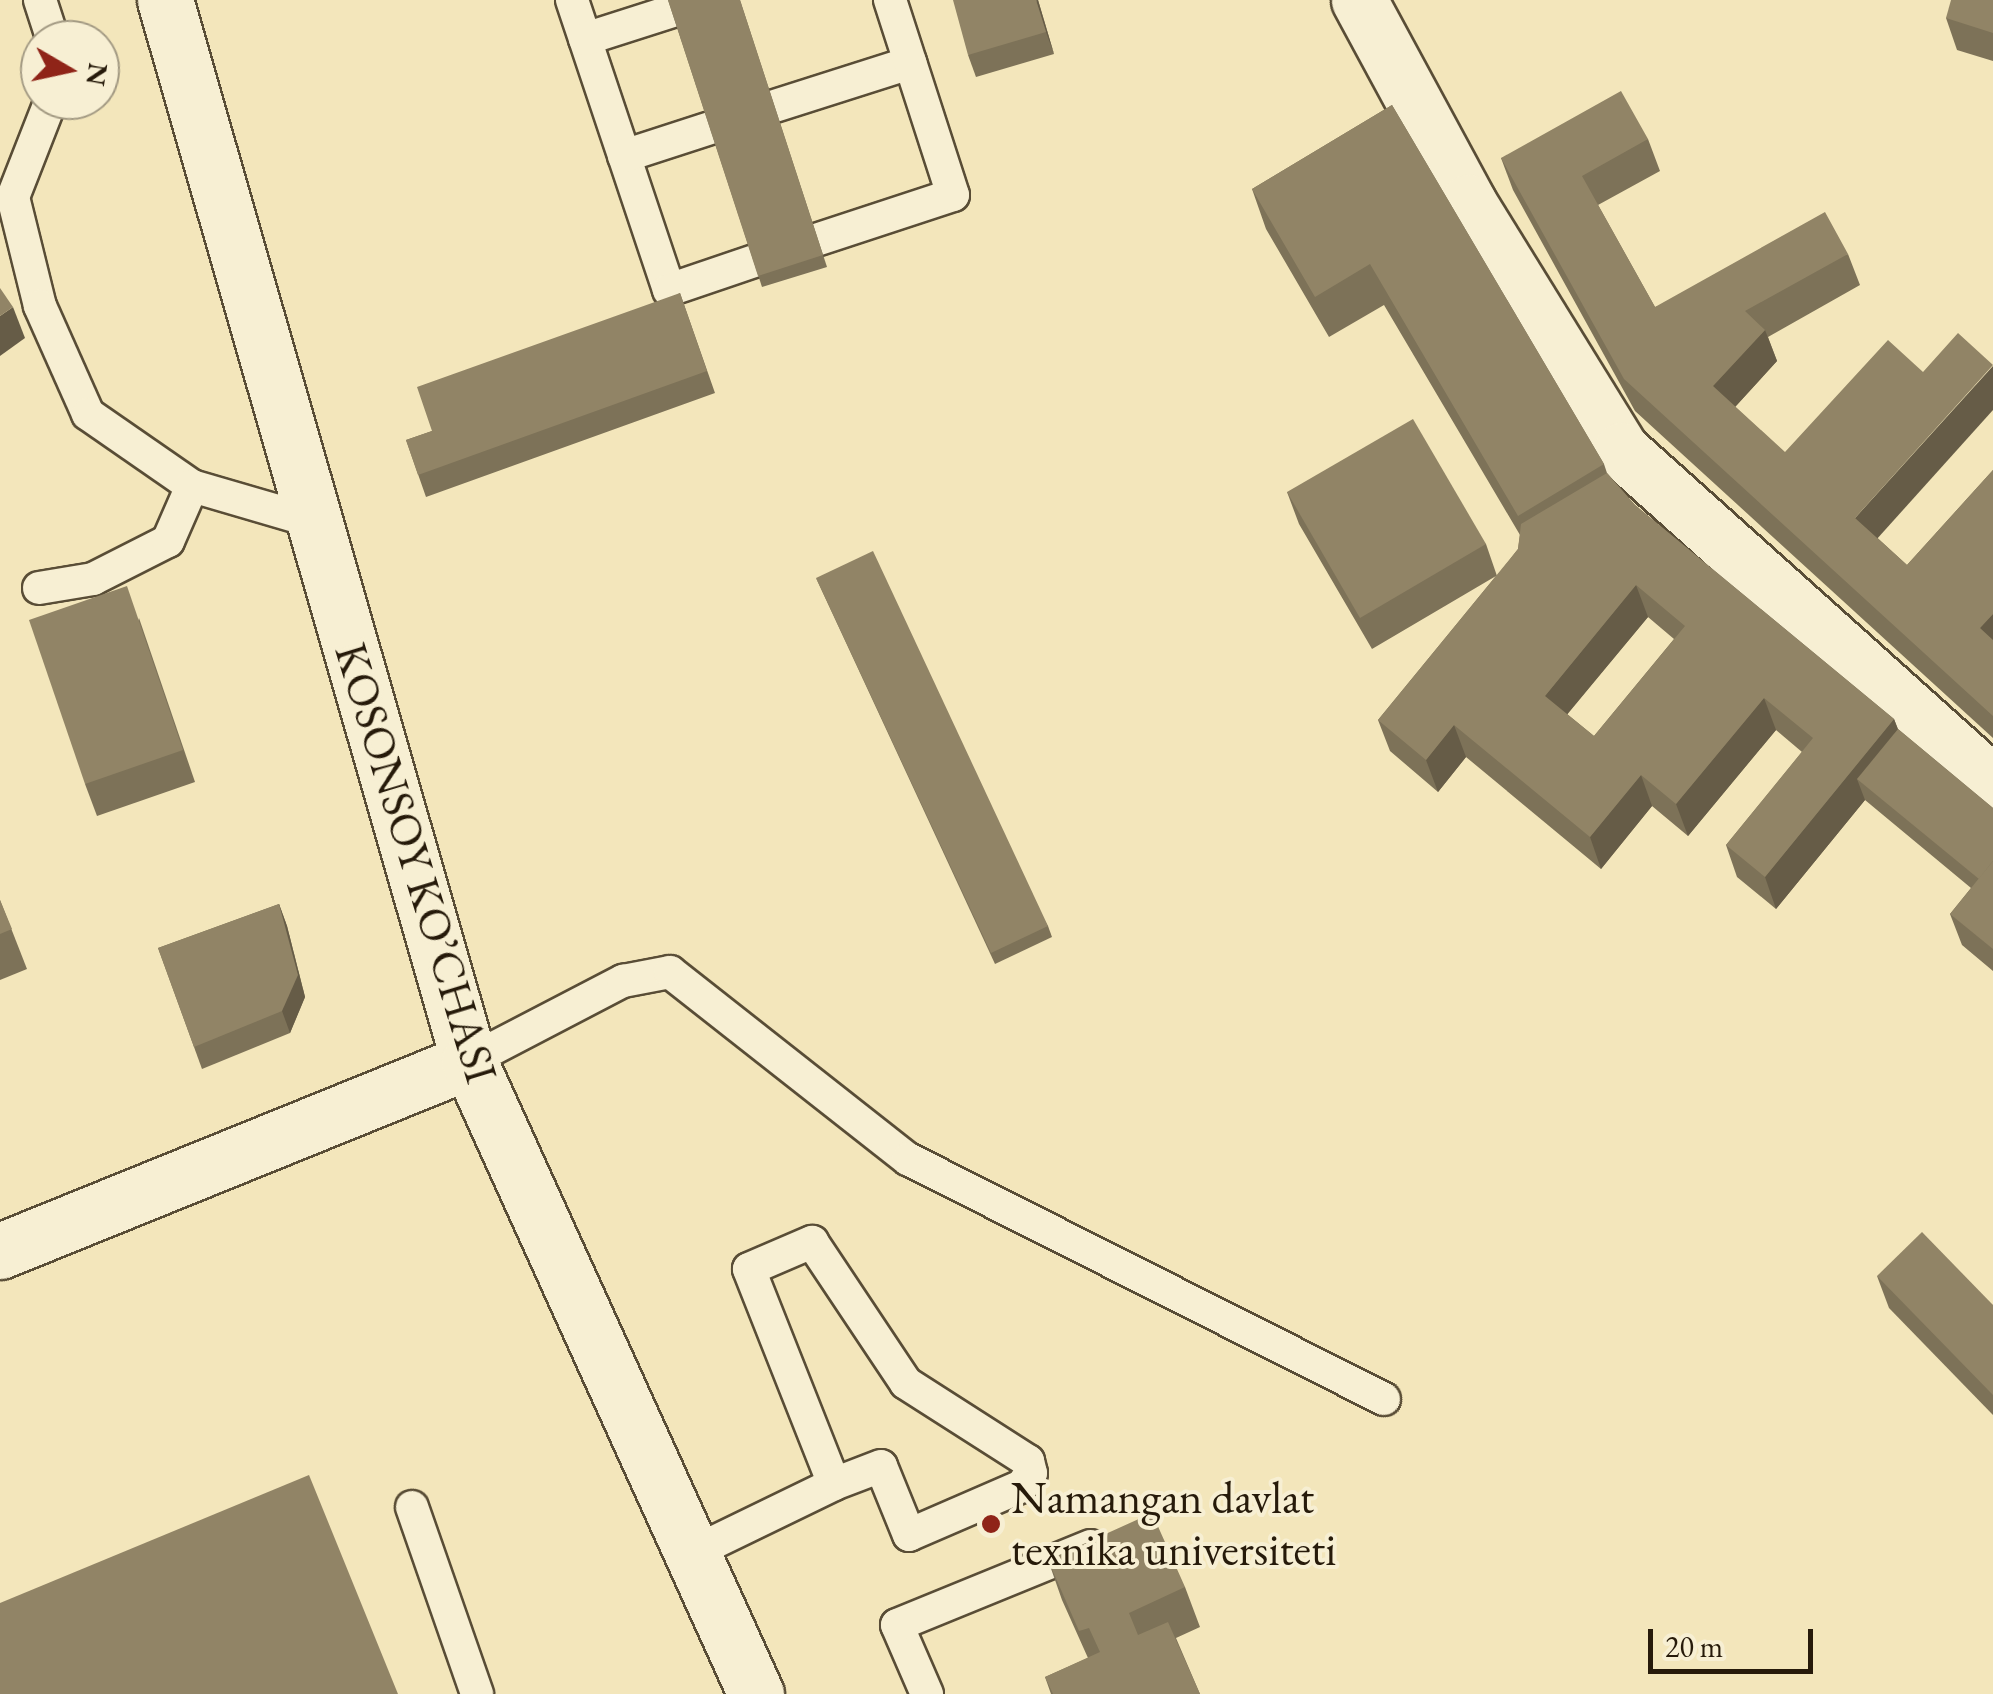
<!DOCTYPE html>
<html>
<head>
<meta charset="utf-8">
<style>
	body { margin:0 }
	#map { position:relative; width:1993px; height:1694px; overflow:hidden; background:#f3e6bb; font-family:"EB Garamond",serif }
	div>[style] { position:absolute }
	.roads { filter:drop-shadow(2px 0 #594d36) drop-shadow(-2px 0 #594d36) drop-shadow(0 2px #594d36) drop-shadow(0 -2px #594d36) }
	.service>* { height:32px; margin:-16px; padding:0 16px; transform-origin:16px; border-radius:16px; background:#f7efd3 }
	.minor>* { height:55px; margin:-27.5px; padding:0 27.5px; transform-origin:27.5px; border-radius:27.5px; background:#f7efd3 }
	.tertiary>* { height:55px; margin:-27.5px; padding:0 27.5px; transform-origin:27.5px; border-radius:27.5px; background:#f7efd3 }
	.secondary>* { height:55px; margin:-27.5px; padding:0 27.5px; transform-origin:27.5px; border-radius:27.5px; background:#f7efd3 }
	.wall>* { inset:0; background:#7d7258 }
	.shaded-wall>* { inset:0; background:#665c47 }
	.building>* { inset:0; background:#918466 }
	.dots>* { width:28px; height:28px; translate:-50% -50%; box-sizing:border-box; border:5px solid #f7efd3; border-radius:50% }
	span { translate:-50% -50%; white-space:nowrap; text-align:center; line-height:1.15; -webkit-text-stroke:8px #f7efd3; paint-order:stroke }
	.street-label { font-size:45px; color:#261a0a }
	.poi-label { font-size:45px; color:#261a0a }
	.left { translate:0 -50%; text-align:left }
	.north { position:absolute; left:20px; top:20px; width:100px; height:100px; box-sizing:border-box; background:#f7efd3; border:2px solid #a39a83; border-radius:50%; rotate:99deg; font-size:28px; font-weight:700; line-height:40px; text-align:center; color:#261a0a }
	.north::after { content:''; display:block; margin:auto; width:35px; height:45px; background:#8f2418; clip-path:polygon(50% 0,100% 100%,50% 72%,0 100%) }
	.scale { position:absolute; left:1648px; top:1629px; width:165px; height:45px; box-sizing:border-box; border:5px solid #261a0a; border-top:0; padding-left:12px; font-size:30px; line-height:35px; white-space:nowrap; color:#261a0a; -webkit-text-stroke:8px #f7efd3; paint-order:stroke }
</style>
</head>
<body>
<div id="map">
	<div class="roads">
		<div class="service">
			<i style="left:40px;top:0;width:42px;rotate:72deg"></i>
			<i style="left:572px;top:0;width:306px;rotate:71.5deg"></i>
			<i style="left:669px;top:290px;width:90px;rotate:-18.8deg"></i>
			<i style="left:585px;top:39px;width:92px;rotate:-17.7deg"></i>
			<i style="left:51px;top:100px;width:104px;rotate:111.4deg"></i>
			<i style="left:13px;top:197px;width:112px;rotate:76.1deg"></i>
			<i style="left:40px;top:306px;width:118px;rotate:66deg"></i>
			<i style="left:88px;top:414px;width:126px;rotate:34.7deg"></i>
			<i style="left:192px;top:486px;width:128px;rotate:16.3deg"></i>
			<i style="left:775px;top:106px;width:142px;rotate:-17.7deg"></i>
			<i style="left:624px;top:156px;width:90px;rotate:-18deg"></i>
			<i style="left:819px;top:239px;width:141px;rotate:-18.2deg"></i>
			<i style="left:953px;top:195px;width:205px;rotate:-107.9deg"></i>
			<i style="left:39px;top:588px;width:55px;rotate:-9.5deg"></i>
			<i style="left:93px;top:579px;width:84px;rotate:-26.9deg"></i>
			<i style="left:168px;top:541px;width:60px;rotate:-66.4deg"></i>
			<i style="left:469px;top:1061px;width:174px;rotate:-27.5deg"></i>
			<i style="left:623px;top:981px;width:48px;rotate:-10.8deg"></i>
			<i style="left:670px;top:972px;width:303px;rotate:38.2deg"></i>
			<i style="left:908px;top:1159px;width:533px;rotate:26.76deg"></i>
			<i style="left:412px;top:1507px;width:198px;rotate:70.8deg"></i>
			<i style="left:692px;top:1553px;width:158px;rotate:-25.9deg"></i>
			<i style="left:834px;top:1484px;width:231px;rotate:-111.6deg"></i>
			<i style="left:749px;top:1269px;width:69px;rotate:-23.2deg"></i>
			<i style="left:812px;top:1242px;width:169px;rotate:56.3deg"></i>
			<i style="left:906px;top:1383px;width:145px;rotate:32.6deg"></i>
			<i style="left:1028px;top:1461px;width:12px;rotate:76deg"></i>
			<i style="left:1031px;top:1473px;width:16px;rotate:125deg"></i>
			<i style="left:1022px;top:1486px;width:123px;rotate:156.6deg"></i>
			<i style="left:909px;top:1535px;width:74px;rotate:-112.1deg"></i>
			<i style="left:881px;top:1466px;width:50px;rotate:159deg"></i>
			<i style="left:927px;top:1694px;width:75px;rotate:-113.5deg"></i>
			<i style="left:897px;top:1625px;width:209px;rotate:-22.2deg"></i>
		</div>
		<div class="minor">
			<i style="left:1359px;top:0;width:230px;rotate:61.6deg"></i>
			<i style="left:1468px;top:202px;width:291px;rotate:58.3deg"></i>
			<i style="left:1621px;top:450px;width:500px;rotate:41.9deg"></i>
		</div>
		<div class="tertiary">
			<i style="left:0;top:1251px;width:506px;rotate:-22.05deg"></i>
		</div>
		<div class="secondary">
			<i style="left:165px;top:0;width:1104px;rotate:74.01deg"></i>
			<i style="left:469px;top:1061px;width:695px;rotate:65.61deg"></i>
		</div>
	</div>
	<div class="wall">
		<i style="clip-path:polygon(668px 0,740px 0,827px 267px,762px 287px)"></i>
		<i style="clip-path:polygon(1038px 0,1054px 54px,976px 77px,968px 55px)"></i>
		<i style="clip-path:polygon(1993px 0,1993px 61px,1957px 50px,1946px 18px)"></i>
		<i style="clip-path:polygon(evenodd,1392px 105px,1604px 464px,1607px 473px,1635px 505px,1894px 719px,1898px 729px,1993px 808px,1993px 971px,1962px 945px,1950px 914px,1971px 888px,1865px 800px,1776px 909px,1737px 877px,1726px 845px,1802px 752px,1776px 730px,1688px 836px,1652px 806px,1601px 869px,1466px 757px,1438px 792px,1390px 751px,1378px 720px,1496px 576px,1372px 649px,1299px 524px,1287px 492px,1486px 544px,1497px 576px,1518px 549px,1520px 535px,1384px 305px,1329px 337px,1266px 229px,1252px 189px,1392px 105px,1648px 617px,1674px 639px,1594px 736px,1567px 714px,1648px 617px)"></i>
		<i style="clip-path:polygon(1648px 139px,1660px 171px,1598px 205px,1655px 307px,1848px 254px,1860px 285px,1768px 337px,1777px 361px,1735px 407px,1907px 565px,1993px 470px,1993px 738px,1635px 411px,1513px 190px,1501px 158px)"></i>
		<i style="clip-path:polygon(680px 293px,715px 393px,426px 497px,406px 440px,432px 431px)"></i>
		<i style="clip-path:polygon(816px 578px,1048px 926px,1052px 937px,995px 964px)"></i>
		<i style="clip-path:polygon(139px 618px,195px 782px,97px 816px,85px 784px)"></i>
		<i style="clip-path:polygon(0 900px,27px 969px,0 980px)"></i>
		<i style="clip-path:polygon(279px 904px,287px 926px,305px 997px,290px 1033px,202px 1069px,158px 948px)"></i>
		<i style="clip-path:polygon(1877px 1276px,1993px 1305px,1993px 1415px,1889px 1308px)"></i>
		<i style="clip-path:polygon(1048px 1560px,1185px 1587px,1200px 1627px,1176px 1638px,1200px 1694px,1051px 1694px,1045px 1677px,1088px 1658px,1062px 1600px)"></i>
	</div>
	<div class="shaded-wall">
		<i style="clip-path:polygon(1036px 0,1038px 0,1054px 54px,1046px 32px)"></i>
		<i style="clip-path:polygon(13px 307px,25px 338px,0 356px,0 316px)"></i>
		<i style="clip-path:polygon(1765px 330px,1777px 361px,1725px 418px,1713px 386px)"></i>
		<i style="clip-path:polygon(1993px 366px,1993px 410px,1867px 550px,1855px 518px)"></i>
		<i style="clip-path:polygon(1636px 585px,1648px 617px,1556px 728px,1545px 696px)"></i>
		<i style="clip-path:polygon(1993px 614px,1993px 658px,1980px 628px)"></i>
		<i style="clip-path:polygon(1764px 698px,1776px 730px,1688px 836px,1676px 804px)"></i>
		<i style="clip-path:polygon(1894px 719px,1906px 751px,1857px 779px,1865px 800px,1776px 909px,1765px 877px)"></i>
		<i style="clip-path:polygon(1454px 725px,1466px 757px,1438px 792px,1426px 760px)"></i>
		<i style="clip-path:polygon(1641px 775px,1652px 806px,1601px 869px,1590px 837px)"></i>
		<i style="clip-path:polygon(279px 904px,287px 926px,305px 997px,290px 1033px,282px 1011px)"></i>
	</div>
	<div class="building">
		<i style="clip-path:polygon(668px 0,740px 0,823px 255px,758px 276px)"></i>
		<i style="clip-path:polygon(953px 0,1036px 0,1046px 32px,968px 55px)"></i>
		<i style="clip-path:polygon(1951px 0,1993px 0,1993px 33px,1946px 18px)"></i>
		<i style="clip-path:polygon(1621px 91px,1648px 139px,1582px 176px,1655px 307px,1825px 212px,1848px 254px,1745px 311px,1765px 330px,1713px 386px,1785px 452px,1888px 340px,1923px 372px,1958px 333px,1993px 365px,1855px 518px,1907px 565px,1993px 470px,1993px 614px,1980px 628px,1993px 640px,1993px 716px,1624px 379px,1501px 158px)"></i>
		<i style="clip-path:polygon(1392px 105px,1604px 464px,1518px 516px,1370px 264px,1315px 297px,1252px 189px)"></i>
		<i style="clip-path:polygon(0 288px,13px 307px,0 316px)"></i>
		<i style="clip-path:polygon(680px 293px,707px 371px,418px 475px,406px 440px,432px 431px,417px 387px)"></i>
		<i style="clip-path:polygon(1413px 419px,1486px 544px,1360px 618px,1287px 492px)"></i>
		<i style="clip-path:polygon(evenodd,1607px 473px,1635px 505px,1894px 719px,1765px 877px,1726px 845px,1813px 738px,1764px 698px,1676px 804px,1641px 775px,1590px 837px,1454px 725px,1426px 760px,1378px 720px,1518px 549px,1521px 524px,1607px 473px,1636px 585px,1685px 626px,1594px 736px,1545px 696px,1636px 585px)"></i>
		<i style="clip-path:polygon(873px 551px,1048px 926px,991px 953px,816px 578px)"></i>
		<i style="clip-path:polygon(127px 586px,183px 750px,85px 784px,29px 620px)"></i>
		<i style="clip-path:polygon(1898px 729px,1993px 808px,1993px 861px,1979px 879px,1857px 779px)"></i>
		<i style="clip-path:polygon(1993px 861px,1993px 949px,1950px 914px)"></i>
		<i style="clip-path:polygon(0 900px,12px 929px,0 934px)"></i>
		<i style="clip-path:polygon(279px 904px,298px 975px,282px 1011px,194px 1047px,158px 948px)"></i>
		<i style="clip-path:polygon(1922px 1232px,1993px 1305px,1993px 1395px,1877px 1276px)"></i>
		<i style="clip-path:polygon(309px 1475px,398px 1694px,0 1694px,0 1603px)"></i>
		<i style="clip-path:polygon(1152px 1513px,1185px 1587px,1129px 1613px,1138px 1635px,1168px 1622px,1200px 1694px,1053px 1694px,1045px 1677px,1100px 1652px,1089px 1628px,1079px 1631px,1048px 1560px)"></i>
	</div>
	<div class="dots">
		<i style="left:991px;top:1524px;background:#8f2418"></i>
	</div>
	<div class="street-label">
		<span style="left:416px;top:863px;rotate:73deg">KOSONSOY KO’CHASI</span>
	</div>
	<div class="poi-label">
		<span class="left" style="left:1011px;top:1524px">Namangan davlat<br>texnika universiteti</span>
	</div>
	<div class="north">N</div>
	<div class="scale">20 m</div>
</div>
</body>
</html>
